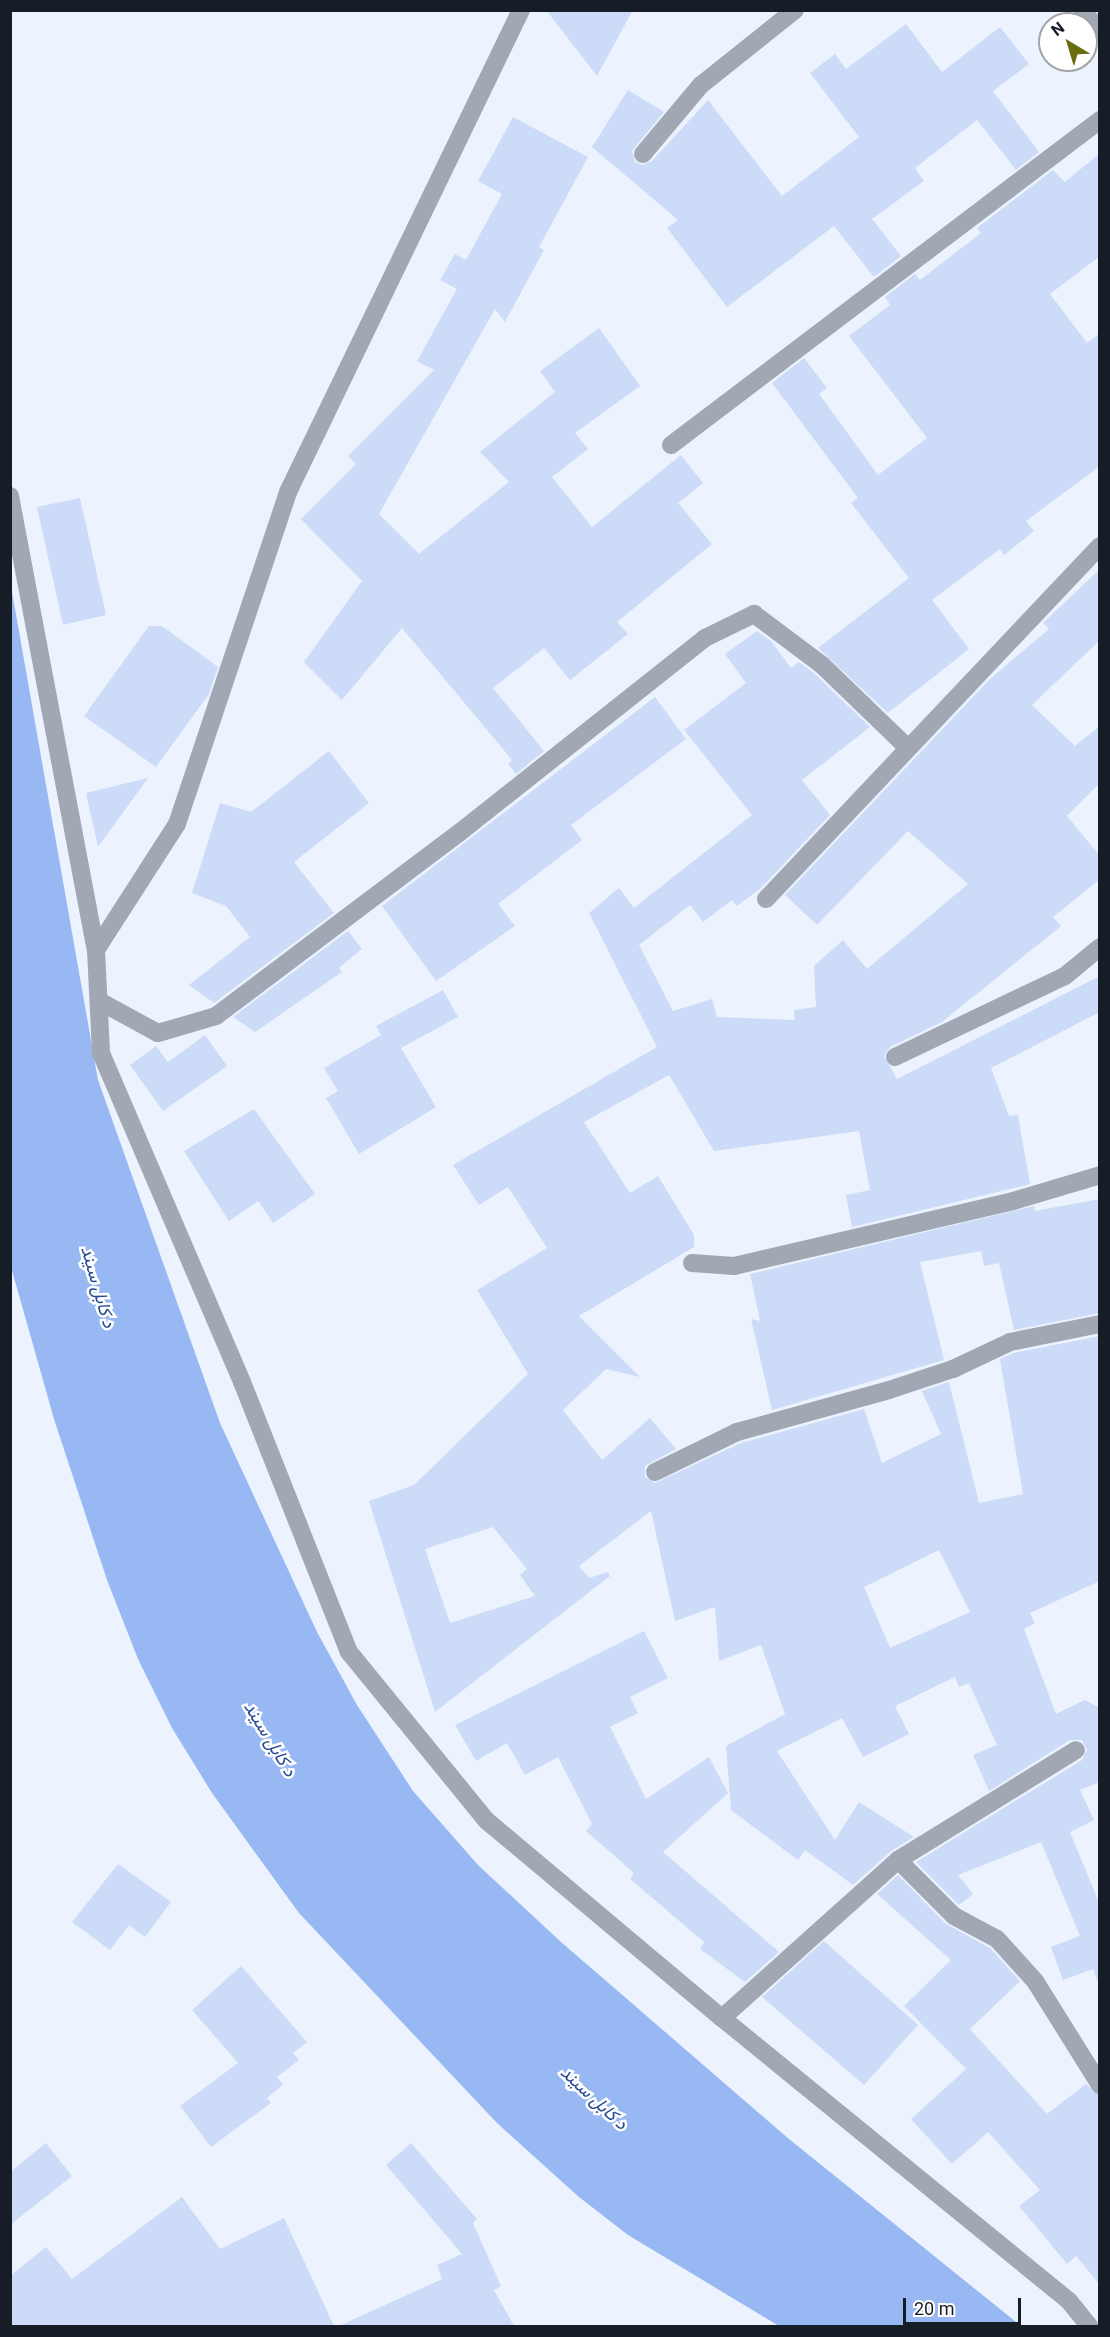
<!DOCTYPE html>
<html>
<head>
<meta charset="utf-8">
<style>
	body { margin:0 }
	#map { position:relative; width:1110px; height:2337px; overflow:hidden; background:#ecf3fe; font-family:Roboto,Vazirmatn,sans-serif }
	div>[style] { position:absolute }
	.water>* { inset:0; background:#97b8f3 }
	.building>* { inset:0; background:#ccdbf7 }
	.minor>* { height:18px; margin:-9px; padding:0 9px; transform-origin:9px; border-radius:9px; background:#a1a8b4 }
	span { translate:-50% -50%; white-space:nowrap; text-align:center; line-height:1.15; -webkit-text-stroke:5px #fff; paint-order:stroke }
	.water-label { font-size:18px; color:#284c92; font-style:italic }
	.frame { position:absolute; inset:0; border:12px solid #171d26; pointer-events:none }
	.north { position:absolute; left:1038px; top:12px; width:60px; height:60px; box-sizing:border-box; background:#fff; border:2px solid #a2a5a8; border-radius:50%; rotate:322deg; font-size:16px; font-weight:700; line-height:24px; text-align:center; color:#171d26 }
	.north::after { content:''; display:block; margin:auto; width:21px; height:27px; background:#696d10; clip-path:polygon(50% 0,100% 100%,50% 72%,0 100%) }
	.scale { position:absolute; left:903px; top:2298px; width:118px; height:27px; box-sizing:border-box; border:3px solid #171d26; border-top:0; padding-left:8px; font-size:18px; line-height:21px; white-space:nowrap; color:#171d26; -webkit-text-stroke:4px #fff; paint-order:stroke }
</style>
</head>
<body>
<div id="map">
	<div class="water">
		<i style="clip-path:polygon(11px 586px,98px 1080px,220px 1423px,317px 1632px,357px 1705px,413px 1791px,478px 1865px,561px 1942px,789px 2139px,1021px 2326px,779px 2326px,628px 2235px,579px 2197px,497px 2123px,299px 1913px,212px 1793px,172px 1728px,138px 1659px,107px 1580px,54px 1419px,11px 1267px)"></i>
	</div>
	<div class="building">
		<i style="clip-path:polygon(546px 10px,633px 10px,597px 76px)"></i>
		<i style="clip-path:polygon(906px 24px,942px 72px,1000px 27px,1029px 64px,993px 91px,1039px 152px,1016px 170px,977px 120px,915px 168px,924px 181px,872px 219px,901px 256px,874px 277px,834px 226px,727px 307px,667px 228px,678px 220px,592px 147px,628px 90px,664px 112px,632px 151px,635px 162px,642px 165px,652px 161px,708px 100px,782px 196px,859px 137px,810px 73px,835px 54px,846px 69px)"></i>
		<i style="clip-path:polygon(513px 117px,588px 157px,539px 247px,544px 250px,505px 322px,495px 309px,379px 514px,419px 554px,509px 482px,480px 452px,555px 392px,540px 371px,599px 328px,640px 386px,575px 433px,588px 449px,552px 477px,592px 527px,681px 455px,703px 483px,678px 503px,712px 544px,617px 622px,628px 634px,570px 680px,544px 648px,493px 688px,544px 751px,516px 774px,508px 764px,512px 760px,402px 628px,342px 700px,304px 662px,362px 581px,301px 519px,356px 464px,348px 456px,434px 370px,417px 361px,457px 289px,440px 280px,455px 254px,466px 260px,502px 194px,478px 181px)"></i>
		<i style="clip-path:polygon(1100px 153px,1100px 256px,1050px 294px,1087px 343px,1100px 333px,1100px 466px,1026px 521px,1034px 531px,1004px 555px,1000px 549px,932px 600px,969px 649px,888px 713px,818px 648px,909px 578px,851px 503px,858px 498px,772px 383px,804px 358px,827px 388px,819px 394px,878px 475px,927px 438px,849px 336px,890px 305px,885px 297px,915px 274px,920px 280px,981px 233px,977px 228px,1053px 170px,1065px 182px)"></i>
		<i style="clip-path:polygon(80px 498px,106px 615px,63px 625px,37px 507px)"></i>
		<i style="clip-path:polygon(evenodd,1100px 569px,1100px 640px,1032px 705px,1075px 746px,1100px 726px,1100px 783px,1067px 816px,1100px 856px,1100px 879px,1053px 917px,1061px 926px,942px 1022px,890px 1047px,884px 1056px,897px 1079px,1100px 976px,1100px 1012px,991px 1068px,1009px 1116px,1018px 1115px,1030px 1184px,852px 1227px,846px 1195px,870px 1190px,859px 1131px,714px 1151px,669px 1075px,584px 1122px,630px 1193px,658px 1176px,694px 1235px,694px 1247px,579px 1316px,640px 1377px,606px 1369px,563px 1410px,602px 1460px,650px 1418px,676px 1449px,645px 1466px,645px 1477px,655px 1483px,741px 1443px,864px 1409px,882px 1463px,941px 1434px,922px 1391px,949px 1382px,979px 1503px,1023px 1494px,1000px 1359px,1014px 1353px,1100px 1336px,1100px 1581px,1030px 1613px,1035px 1623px,1024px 1629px,1056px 1714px,1085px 1700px,1100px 1708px,1100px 1782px,1080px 1790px,1094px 1820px,1070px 1832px,1100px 1905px,1098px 1982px,1093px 1969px,1063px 1980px,1051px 1947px,1080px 1936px,1041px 1842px,958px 1875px,973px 1894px,959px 1905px,916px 1862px,1082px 1760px,1087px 1750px,1082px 1740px,1070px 1740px,989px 1791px,973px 1755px,997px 1745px,969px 1683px,959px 1687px,955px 1677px,895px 1706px,909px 1734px,863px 1757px,842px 1718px,777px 1751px,835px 1840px,859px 1802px,914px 1837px,891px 1851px,853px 1885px,805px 1850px,798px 1860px,731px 1810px,726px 1746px,785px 1714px,761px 1645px,719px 1661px,715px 1607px,675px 1621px,651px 1511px,579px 1566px,589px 1578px,608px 1572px,610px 1576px,435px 1712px,369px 1501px,414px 1485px,528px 1374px,477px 1290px,547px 1248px,508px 1187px,479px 1205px,453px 1165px,657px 1047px,589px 913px,619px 888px,634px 908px,752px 815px,684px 730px,746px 683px,725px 654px,757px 631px,771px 641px,791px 668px,799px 662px,815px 674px,870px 727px,802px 780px,830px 815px,761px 888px,737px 906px,732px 900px,703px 922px,690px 905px,639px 945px,673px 1011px,712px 999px,717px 1017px,795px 1020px,794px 1010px,816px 1007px,814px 966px,843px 940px,867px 969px,968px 884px,908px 831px,817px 925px,785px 895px,991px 678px,1049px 629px,1043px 623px,1100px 569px,493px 1527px,527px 1569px,520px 1575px,535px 1596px,450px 1623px,425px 1549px,493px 1527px,1100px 569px,939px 1550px,970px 1612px,890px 1648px,864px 1587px,939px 1550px)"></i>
		<i style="clip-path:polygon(149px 626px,162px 626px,218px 667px,209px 694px,156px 767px,84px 716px)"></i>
		<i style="clip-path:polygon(655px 697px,686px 739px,571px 825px,582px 840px,498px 904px,515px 926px,436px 981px,382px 906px)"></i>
		<i style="clip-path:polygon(329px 751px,369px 803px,294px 862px,334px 913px,214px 1003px,189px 985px,250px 937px,226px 906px,192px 893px,220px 803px,251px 812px)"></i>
		<i style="clip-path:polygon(148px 778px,98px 847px,86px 793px)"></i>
		<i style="clip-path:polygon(348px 931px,362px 949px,339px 968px,342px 972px,255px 1032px,233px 1017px)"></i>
		<i style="clip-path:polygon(443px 990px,458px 1017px,401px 1048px,436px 1107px,359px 1154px,326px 1098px,338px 1091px,324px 1068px,381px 1035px,376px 1026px)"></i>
		<i style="clip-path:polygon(205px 1035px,227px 1066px,163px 1111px,130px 1065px,156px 1046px,168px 1062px)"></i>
		<i style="clip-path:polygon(254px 1109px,315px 1194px,273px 1223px,258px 1201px,229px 1221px,184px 1151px)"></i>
		<i style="clip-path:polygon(1100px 1199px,1100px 1313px,1014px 1330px,999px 1263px,984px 1266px,981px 1251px,920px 1262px,944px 1360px,772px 1410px,751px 1319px,760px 1321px,750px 1274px,1034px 1206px,1035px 1211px)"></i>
		<i style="clip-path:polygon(644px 1631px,668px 1678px,630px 1697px,638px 1713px,610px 1727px,646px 1799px,709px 1757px,728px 1793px,663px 1852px,779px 1952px,745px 1982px,700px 1949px,704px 1942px,630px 1879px,634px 1873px,586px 1831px,592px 1824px,558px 1757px,525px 1775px,507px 1743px,476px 1761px,455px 1725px)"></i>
		<i style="clip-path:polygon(118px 1864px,171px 1902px,145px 1937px,129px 1925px,110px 1950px,72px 1922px)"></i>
		<i style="clip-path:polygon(898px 1875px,946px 1924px,990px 1948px,1020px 1981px,970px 2029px,1047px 2114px,1086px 2084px,1100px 2096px,1100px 2285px,1076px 2256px,1067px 2264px,1019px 2206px,1040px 2190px,988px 2132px,952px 2164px,911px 2119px,966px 2069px,904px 2006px,951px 1960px,877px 1894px)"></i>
		<i style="clip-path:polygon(824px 1941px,918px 2025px,864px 2085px,762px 1997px)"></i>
		<i style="clip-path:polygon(241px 1966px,307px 2042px,293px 2053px,299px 2060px,277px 2077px,283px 2084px,267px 2098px,271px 2103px,211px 2147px,180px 2106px,238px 2063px,192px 2010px)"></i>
		<i style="clip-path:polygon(46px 2143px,72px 2176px,10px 2225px,10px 2172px)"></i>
		<i style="clip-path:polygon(411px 2143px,477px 2219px,473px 2223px,501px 2286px,494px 2290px,514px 2326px,339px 2326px,442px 2279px,437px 2265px,462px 2254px,386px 2165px)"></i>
		<i style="clip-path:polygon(182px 2197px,220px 2249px,284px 2218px,334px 2326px,10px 2326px,10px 2276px,46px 2247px,72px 2279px)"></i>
	</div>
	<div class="minor">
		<i style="left:1082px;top:10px;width:28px;rotate:49deg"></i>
		<i style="left:643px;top:154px;width:90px;rotate:-50deg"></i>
		<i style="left:701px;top:85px;width:120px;rotate:-38.6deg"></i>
		<i style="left:671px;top:445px;width:538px;rotate:-37.15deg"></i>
		<i style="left:10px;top:496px;width:462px;rotate:79.3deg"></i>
		<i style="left:96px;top:950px;width:103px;rotate:87.2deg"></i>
		<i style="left:101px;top:1053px;width:358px;rotate:66.8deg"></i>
		<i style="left:242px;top:1382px;width:290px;rotate:68.4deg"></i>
		<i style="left:349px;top:1652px;width:218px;rotate:50.8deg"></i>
		<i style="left:487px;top:1821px;width:307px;rotate:40deg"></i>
		<i style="left:722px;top:2018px;width:448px;rotate:39.2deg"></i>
		<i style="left:1069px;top:2301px;width:32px;rotate:51deg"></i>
		<i style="left:766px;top:899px;width:486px;rotate:-46.6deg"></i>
		<i style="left:96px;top:950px;width:150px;rotate:-57.3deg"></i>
		<i style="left:177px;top:824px;width:350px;rotate:-71.5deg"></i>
		<i style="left:288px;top:492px;width:535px;rotate:-64.2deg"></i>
		<i style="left:99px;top:1001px;width:67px;rotate:28.5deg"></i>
		<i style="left:158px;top:1033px;width:60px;rotate:-16.3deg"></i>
		<i style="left:216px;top:1016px;width:304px;rotate:-37deg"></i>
		<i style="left:459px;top:833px;width:314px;rotate:-38.4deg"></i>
		<i style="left:705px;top:638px;width:55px;rotate:-26.1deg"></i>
		<i style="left:754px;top:614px;width:85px;rotate:36.9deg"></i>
		<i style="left:822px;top:665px;width:118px;rotate:44deg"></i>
		<i style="left:895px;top:1057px;width:188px;rotate:-25.5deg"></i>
		<i style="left:1065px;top:976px;width:45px;rotate:-39.6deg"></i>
		<i style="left:692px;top:1263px;width:42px;rotate:4.1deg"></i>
		<i style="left:734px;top:1266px;width:286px;rotate:-13.1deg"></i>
		<i style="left:1013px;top:1201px;width:91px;rotate:-16.6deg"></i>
		<i style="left:655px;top:1472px;width:91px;rotate:-26deg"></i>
		<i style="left:737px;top:1432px;width:158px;rotate:-15.4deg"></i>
		<i style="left:889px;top:1390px;width:67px;rotate:-18.2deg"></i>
		<i style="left:953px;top:1369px;width:63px;rotate:-25.3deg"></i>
		<i style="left:1010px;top:1342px;width:92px;rotate:-11.3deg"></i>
		<i style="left:898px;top:1860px;width:79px;rotate:45deg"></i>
		<i style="left:954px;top:1916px;width:49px;rotate:28.1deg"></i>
		<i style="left:997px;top:1939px;width:57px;rotate:47.9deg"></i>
		<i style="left:1035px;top:1981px;width:123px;rotate:58deg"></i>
		<i style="left:722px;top:2018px;width:237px;rotate:-41.9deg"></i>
		<i style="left:898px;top:1860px;width:209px;rotate:-31.7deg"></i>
	</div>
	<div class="water-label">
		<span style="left:98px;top:1287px;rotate:74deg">د کابل سيند</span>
		<span style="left:270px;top:1739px;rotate:59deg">د کابل سيند</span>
		<span style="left:594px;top:2098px;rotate:43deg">د کابل سيند</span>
	</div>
	<div class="frame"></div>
	<div class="north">N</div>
	<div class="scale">20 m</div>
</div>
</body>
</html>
